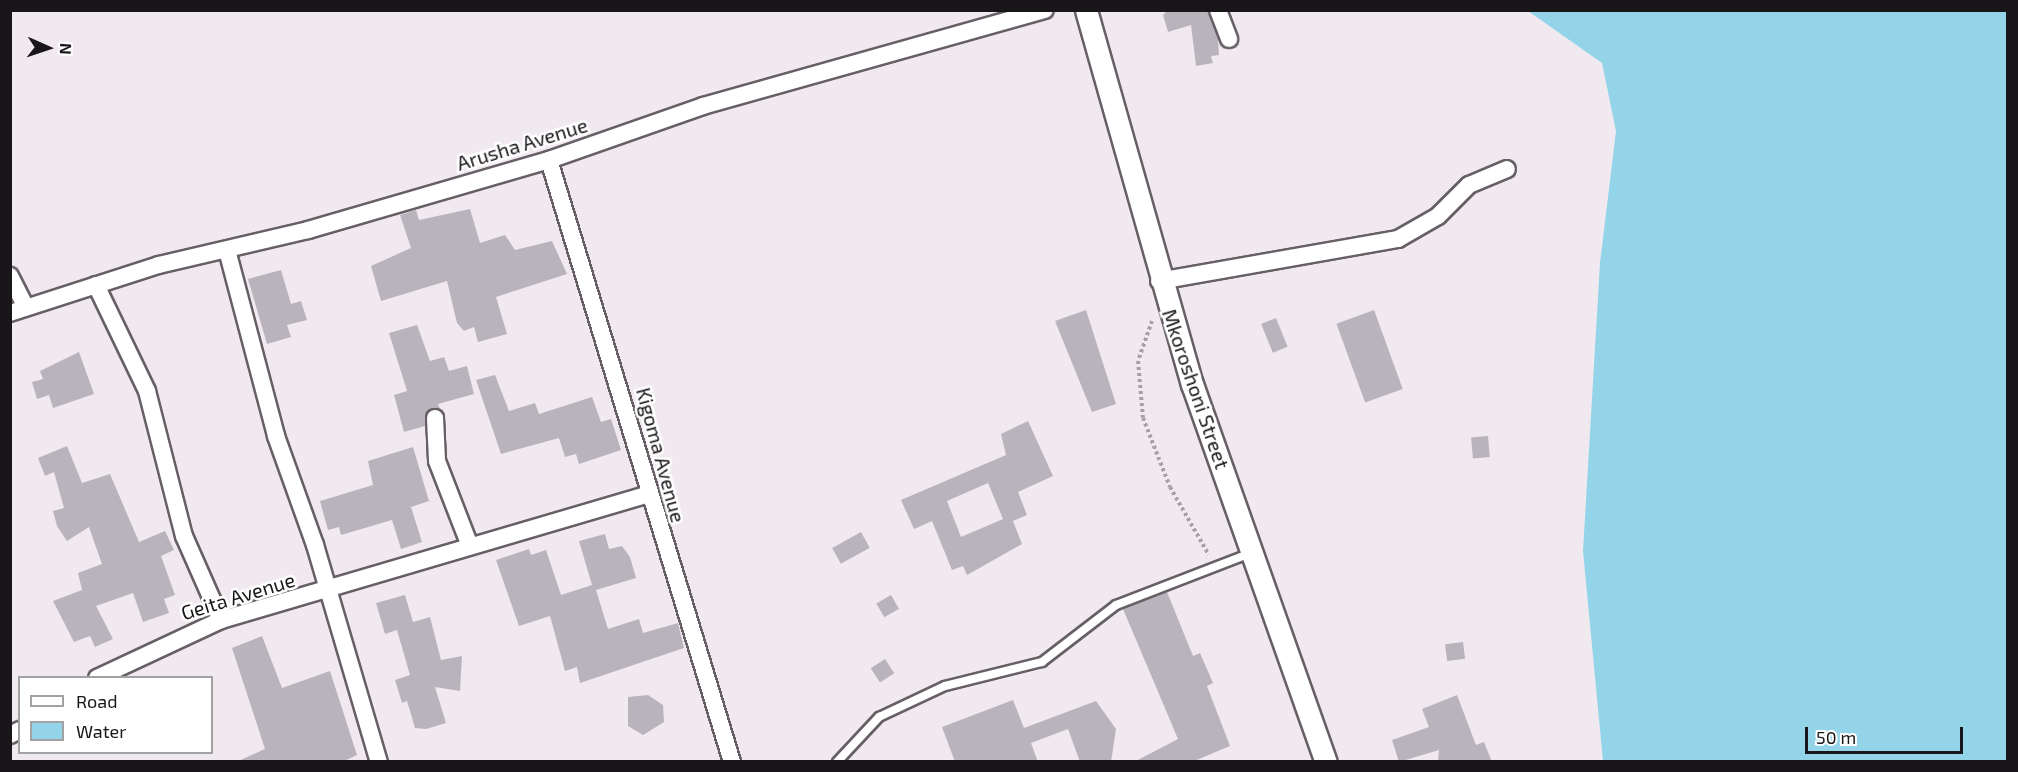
<!DOCTYPE html>
<html>
<head>
<meta charset="utf-8">
<style>
  body { margin:0 }
  #map { position:relative; width:2018px; height:772px; overflow:hidden; background:#f1e9f0; font-family:"Exo 2",sans-serif }
  div>[style] { position:absolute }
  .water>* { inset:0; background:#94d4e8 }
  .building>* { inset:0; background:#b9b4bc; transform-origin:0 0 }
  .path>* { height:4px; margin-top:-2px; transform-origin:0; background:repeating-linear-gradient(90deg,#a7a1a6 0 3px,transparent 0 6px) }
  .roads { filter:drop-shadow(2px 0 #666066) drop-shadow(-2px 0 #666066) drop-shadow(0 2px #666066) drop-shadow(0 -2px #666066) }
  .service>* { height:8px; margin:-4px; padding:0 4px; transform-origin:4px; border-radius:4px; background:#fff }
  .minor>* { height:16px; margin:-8px; padding:0 8px; transform-origin:8px; border-radius:8px; background:#fff }
  .tertiary>* { height:21px; margin:-10.5px; padding:0 10.5px; transform-origin:10.5px; border-radius:10.5px; background:#fff }
  span { translate:-50% -50%; white-space:nowrap; text-align:center; line-height:1.15; -webkit-text-stroke:5px #fff; paint-order:stroke }
  .street-label { font-size:20px; color:#191619 }
  .frame { position:absolute; inset:0; border:12px solid #191619; pointer-events:none }
  .legend { position:absolute; left:18px; top:676px; width:195px; height:78px; box-sizing:border-box; background:#fff; border:2px solid #a3a2a3; margin:0; padding:8px 10px; list-style:none; font-size:18px; color:#191619 }
  .legend li { display:flex; align-items:center; gap:12px; height:30px }
  .legend b { width:30px; border:2px solid #a3a2a3 }
  .north { position:absolute; left:18px; top:18px; width:60px; height:60px; -webkit-text-stroke:4px #fff; paint-order:stroke; rotate:93deg; font-size:16px; font-weight:700; line-height:24px; text-align:center; color:#191619 }
  .north::after { content:''; display:block; margin:auto; width:21px; height:27px; background:#191619; clip-path:polygon(50% 0,100% 100%,50% 72%,0 100%) }
  .scale { position:absolute; left:1805px; top:727px; width:158px; height:27px; box-sizing:border-box; border:3px solid #191619; border-top:0; padding-left:8px; font-size:18px; line-height:21px; white-space:nowrap; color:#191619; -webkit-text-stroke:4px #fff; paint-order:stroke }
</style>
</head>
<body>
<div id="map">
  <div class="water">
    <div style="clip-path:polygon(1528px 11px,2007px 11px,2007px 761px,1603px 761px,1583px 551px,1600px 263px,1616px 131px,1602px 63px)"></div>
  </div>
  <div class="building">
    <div style="clip-path:polygon(1168px 10px,1208px 10px,1218px 39px,1219px 55px,1211px 56px,1213px 63px,1196px 66px,1191px 25px,1168px 32px,1163px 15px)"></div>
    <div style="clip-path:polygon(470px 209px,480px 243px,505px 235px,515px 250px,552px 241px,567px 274px,496px 297px,507px 334px,478px 342px,474px 327px,464px 331px,457px 323px,447px 281px,381px 301px,371px 266px,411px 248px,400px 215px,416px 210px,419px 220px)"></div>
    <div style="clip-path:polygon(281px 270px,291px 304px,301px 301px,307px 320px,287px 325px,291px 337px,267px 344px,248px 279px)"></div>
    <div style="clip-path:polygon(1086px 310px,1116px 404px,1092px 412px,1055px 321px)"></div>
    <div style="left:1374px;top:310px;width:84px;height:40px;rotate:70deg"></div>
    <div style="left:1276px;top:318px;width:31px;height:16px;rotate:68deg"></div>
    <div style="clip-path:polygon(417px 325px,430px 361px,444px 357px,449px 371px,467px 366px,474px 394px,438px 404px,440px 409px,426px 413px,425px 426px,404px 432px,394px 395px,407px 391px,389px 333px)"></div>
    <div style="clip-path:polygon(79px 352px,94px 394px,53px 408px,49px 395px,37px 399px,32px 382px,43px 379px,40px 371px)"></div>
    <div style="clip-path:polygon(495px 375px,509px 411px,535px 403px,539px 414px,592px 397px,601px 422px,611px 419px,621px 450px,579px 464px,576px 454px,565px 457px,559px 438px,501px 454px,476px 380px)"></div>
    <div style="clip-path:polygon(evenodd,1028px 421px,1053px 476px,1018px 492px,1027px 515px,1013px 521px,1022px 544px,967px 575px,963px 566px,952px 570px,932px 521px,914px 529px,901px 500px,1006px 455px,1001px 434px,1028px 421px,988px 483px,1003px 519px,961px 537px,947px 501px,988px 483px)"></div>
    <div style="left:1488px;top:436px;width:21px;height:17px;rotate:85deg"></div>
    <div style="clip-path:polygon(67px 446px,82px 483px,110px 474px,139px 542px,165px 531px,174px 550px,161px 556px,175px 595px,164px 599px,169px 613px,143px 622px,133px 593px,96px 606px,113px 639px,95px 647px,90px 636px,74px 642px,53px 601px,82px 590px,78px 573px,102px 564px,89px 527px,67px 541px,57px 526px,53px 511px,64px 508px,54px 472px,45px 476px,38px 458px)"></div>
    <div style="clip-path:polygon(413px 447px,429px 501px,411px 507px,422px 542px,401px 549px,392px 520px,341px 535px,339px 527px,328px 530px,320px 501px,373px 485px,368px 461px)"></div>
    <div style="left:861px;top:532px;width:18px;height:33px;rotate:61deg"></div>
    <div style="clip-path:polygon(605px 534px,609px 549px,622px 546px,630px 557px,636px 578px,596px 590px,608px 629px,639px 619px,643px 633px,678px 623px,684px 648px,580px 683px,577px 667px,565px 671px,550px 616px,519px 626px,496px 560px,529px 549px,531px 555px,546px 550px,561px 595px,592px 585px,579px 541px)"></div>
    <div style="clip-path:polygon(1167px 592px,1193px 656px,1200px 653px,1213px 683px,1207px 686px,1230px 746px,1192px 762px,1134px 762px,1178px 739px,1123px 609px)"></div>
    <div style="clip-path:polygon(405px 595px,413px 622px,430px 617px,441px 660px,462px 656px,460px 691px,435px 687px,446px 723px,426px 729px,415px 728px,407px 701px,402px 703px,395px 680px,410px 675px,397px 630px,385px 634px,376px 603px)"></div>
    <div style="left:891px;top:595px;width:16px;height:17px;rotate:60deg"></div>
    <div style="clip-path:polygon(262px 636px,282px 688px,330px 671px,357px 755px,342px 762px,236px 762px,265px 749px,232px 648px)"></div>
    <div style="left:1463px;top:642px;width:17px;height:18px;rotate:83deg"></div>
    <div style="left:885px;top:659px;width:17px;height:17px;rotate:57deg"></div>
    <div style="clip-path:polygon(648px 695px,663px 705px,664px 722px,643px 735px,628px 726px,628px 697px)"></div>
    <div style="clip-path:polygon(1457px 695px,1476px 745px,1484px 742px,1492px 762px,1438px 762px,1439px 750px,1399px 762px,1392px 740px,1429px 727px,1422px 709px)"></div>
    <div style="clip-path:polygon(1013px 700px,1024px 728px,1096px 701px,1116px 729px,1111px 762px,1080px 762px,1068px 729px,1031px 743px,1038px 762px,955px 762px,942px 727px)"></div>
  </div>
  <div class="path">
    <div style="left:1152px;top:321px;width:42px;rotate:109.3deg"></div>
    <div style="left:1138px;top:361px;width:57px;rotate:85deg"></div>
    <div style="left:1143px;top:418px;width:74px;rotate:68.6deg"></div>
    <div style="left:1170px;top:487px;width:78px;rotate:60.2deg"></div>
  </div>
  <div class="roads">
    <div class="service">
      <div style="left:837px;top:762px;width:62px;rotate:-47deg"></div>
      <div style="left:879px;top:717px;width:73px;rotate:-25.2deg"></div>
      <div style="left:945px;top:686px;width:100px;rotate:-13.9deg"></div>
      <div style="left:1042px;top:662px;width:93px;rotate:-37.6deg"></div>
      <div style="left:1116px;top:605px;width:145px;rotate:-21.1deg"></div>
    </div>
    <div class="minor">
      <div style="left:1218px;top:10px;width:31px;rotate:69deg"></div>
      <div style="left:549px;top:160px;width:629px;rotate:73.09deg"></div>
      <div style="left:227px;top:250px;width:192px;rotate:75.2deg"></div>
      <div style="left:276px;top:436px;width:116px;rotate:70.3deg"></div>
      <div style="left:315px;top:545px;width:226px;rotate:73.6deg"></div>
      <div style="left:10px;top:276px;width:35px;rotate:63deg"></div>
      <div style="left:1159px;top:281px;width:243px;rotate:-10deg"></div>
      <div style="left:1398px;top:239px;width:46px;rotate:-29.9deg"></div>
      <div style="left:1438px;top:216px;width:44px;rotate:-45deg"></div>
      <div style="left:1469px;top:185px;width:41px;rotate:-22.8deg"></div>
      <div style="left:96px;top:285px;width:118px;rotate:64.3deg"></div>
      <div style="left:147px;top:391px;width:150px;rotate:75.7deg"></div>
      <div style="left:184px;top:536px;width:92px;rotate:66.2deg"></div>
      <div style="left:10px;top:313px;width:157px;rotate:-17.9deg"></div>
      <div style="left:159px;top:265px;width:153px;rotate:-13.2deg"></div>
      <div style="left:308px;top:230px;width:251px;rotate:-16.2deg"></div>
      <div style="left:549px;top:160px;width:163px;rotate:-19.3deg"></div>
      <div style="left:703px;top:106px;width:355px;rotate:-15.7deg"></div>
      <div style="left:435px;top:418px;width:43px;rotate:87.3deg"></div>
      <div style="left:437px;top:461px;width:91px;rotate:68.8deg"></div>
      <div style="left:97px;top:678px;width:137px;rotate:-25.1deg"></div>
      <div style="left:221px;top:620px;width:446px;rotate:-16.4deg"></div>
      <div style="left:10px;top:735px;width:11px;rotate:-27deg"></div>
    </div>
    <div class="tertiary">
      <div style="left:1086px;top:10px;width:389px;rotate:74.2deg"></div>
      <div style="left:1192px;top:384px;width:401px;rotate:70.5deg"></div>
    </div>
  </div>
  <div class="street-label">
    <span style="left:522px;top:144px;rotate:-17deg">Arusha Avenue</span>
    <span style="left:1196px;top:389px;rotate:71deg">Mkoroshoni Street</span>
    <span style="left:661px;top:455px;rotate:75deg">Kigoma Avenue</span>
    <span style="left:238px;top:596px;rotate:-17deg">Geita Avenue</span>
  </div>
  <div class="frame"></div>
  <ul class="legend">
  <li><b style="height:8px;background:#fff"></b>Road</li>
  <li><b style="height:16px;background:#94d4e8"></b>Water</li>
  </ul>
  <div class="north">N</div>
  <div class="scale">50 m</div>
</div>
</body>
</html>
